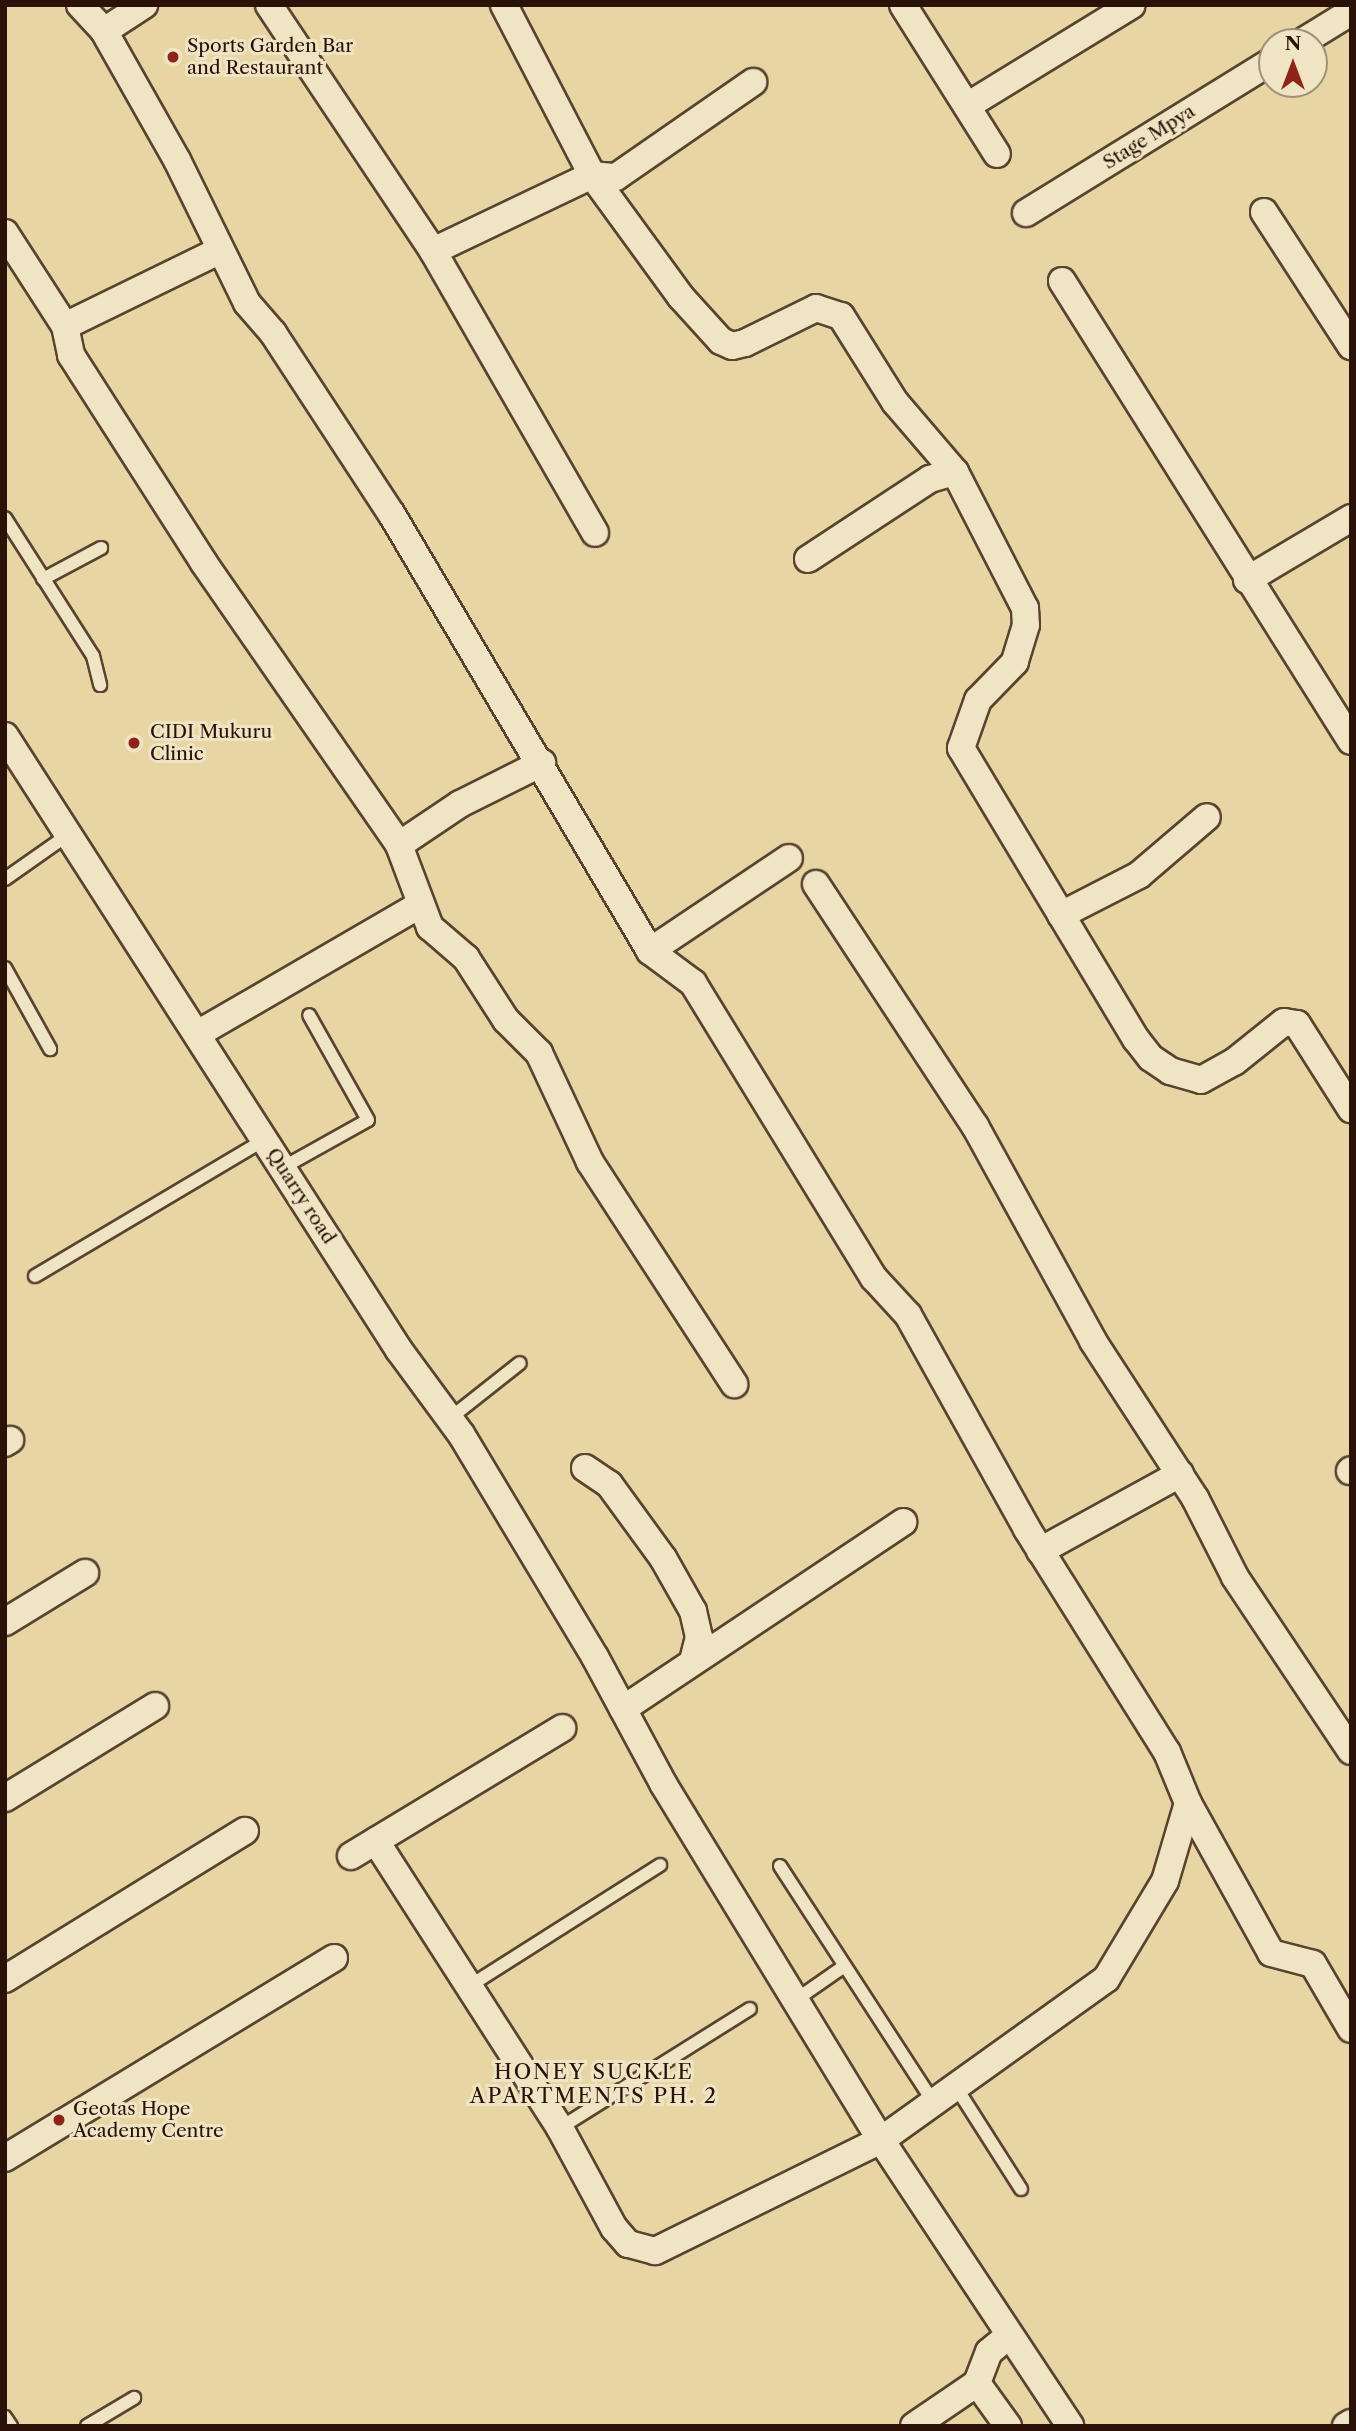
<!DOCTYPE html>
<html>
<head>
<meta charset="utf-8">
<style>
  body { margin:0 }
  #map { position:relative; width:1356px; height:2431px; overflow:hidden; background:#e7d5a3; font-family:"Libre Caslon Text",serif }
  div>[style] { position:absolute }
  .roads { filter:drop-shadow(2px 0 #594330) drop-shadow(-2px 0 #594330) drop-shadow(0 2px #594330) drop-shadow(0 -2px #594330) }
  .lane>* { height:12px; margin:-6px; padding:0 6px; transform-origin:6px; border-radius:6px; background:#efe4c3 }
  .street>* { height:26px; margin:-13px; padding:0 13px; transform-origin:13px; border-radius:13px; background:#efe4c3 }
  .dots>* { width:19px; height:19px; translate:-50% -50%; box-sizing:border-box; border:4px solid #efe4c3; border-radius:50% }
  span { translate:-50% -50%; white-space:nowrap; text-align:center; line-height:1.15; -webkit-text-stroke:6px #efe4c3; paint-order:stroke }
  .poi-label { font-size:19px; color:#2a1209 }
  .left { translate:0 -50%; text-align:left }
  .street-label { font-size:19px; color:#2a1209 }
  .neighbourhood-label { font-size:21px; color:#2a1209; letter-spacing:2px }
  .frame { position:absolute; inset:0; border:7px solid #2a1209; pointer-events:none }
  .north { position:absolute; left:1258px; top:28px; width:70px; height:70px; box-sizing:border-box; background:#efe4c3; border:2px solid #a09079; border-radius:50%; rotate:0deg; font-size:19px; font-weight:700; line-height:28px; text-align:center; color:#2a1209 }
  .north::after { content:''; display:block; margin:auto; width:24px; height:32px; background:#8f2418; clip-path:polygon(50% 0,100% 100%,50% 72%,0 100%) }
</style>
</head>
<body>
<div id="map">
  <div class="roads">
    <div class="lane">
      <div style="left:5px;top:518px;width:164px;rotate:57.5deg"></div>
      <div style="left:93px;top:656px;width:30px;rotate:76deg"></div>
      <div style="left:43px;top:579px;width:66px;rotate:-28.1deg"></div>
      <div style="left:5px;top:879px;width:78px;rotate:-35.1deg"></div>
      <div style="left:5px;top:968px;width:93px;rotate:60.9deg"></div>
      <div style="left:282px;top:1168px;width:98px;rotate:-29.2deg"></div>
      <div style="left:368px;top:1120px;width:120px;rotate:-119.3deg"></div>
      <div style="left:35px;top:1276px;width:266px;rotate:-30.7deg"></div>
      <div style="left:449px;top:1419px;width:90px;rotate:-38.3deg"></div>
      <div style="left:780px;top:1866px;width:283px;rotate:57deg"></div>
      <div style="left:471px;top:1985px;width:224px;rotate:-32.4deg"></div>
      <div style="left:797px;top:1999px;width:56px;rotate:-34.8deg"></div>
      <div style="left:956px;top:2087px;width:121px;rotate:57.5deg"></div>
      <div style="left:560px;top:2128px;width:224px;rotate:-32.1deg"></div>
      <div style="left:5px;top:2417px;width:11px;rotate:56deg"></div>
      <div style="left:87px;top:2426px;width:55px;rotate:-30.8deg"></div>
    </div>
    <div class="street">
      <div style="left:80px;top:5px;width:35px;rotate:47deg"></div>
      <div style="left:104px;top:31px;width:148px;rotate:60.5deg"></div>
      <div style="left:177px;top:160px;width:159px;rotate:63.9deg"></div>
      <div style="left:247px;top:303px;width:40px;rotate:49deg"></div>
      <div style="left:273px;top:333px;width:215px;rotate:56.8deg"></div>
      <div style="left:391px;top:513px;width:509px;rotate:59.4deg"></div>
      <div style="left:650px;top:951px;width:54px;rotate:36.7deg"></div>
      <div style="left:693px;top:983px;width:346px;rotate:58.5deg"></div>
      <div style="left:874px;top:1278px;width:50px;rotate:47.4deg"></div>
      <div style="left:908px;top:1315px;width:245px;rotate:60.9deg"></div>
      <div style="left:1027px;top:1529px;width:263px;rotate:57.9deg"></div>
      <div style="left:1167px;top:1752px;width:55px;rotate:67.6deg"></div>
      <div style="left:1188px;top:1803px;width:81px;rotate:106.4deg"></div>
      <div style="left:1165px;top:1881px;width:114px;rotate:121deg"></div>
      <div style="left:1106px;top:1979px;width:277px;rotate:144.4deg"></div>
      <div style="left:881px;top:2140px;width:252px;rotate:153.8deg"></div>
      <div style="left:655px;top:2251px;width:28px;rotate:-165deg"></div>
      <div style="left:628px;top:2244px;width:21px;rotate:-131deg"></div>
      <div style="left:614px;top:2228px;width:114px;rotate:-118.4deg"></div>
      <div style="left:560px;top:2128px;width:341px;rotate:-122.7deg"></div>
      <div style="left:269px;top:5px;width:296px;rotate:56.3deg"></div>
      <div style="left:433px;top:251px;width:325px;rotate:60.1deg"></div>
      <div style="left:504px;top:5px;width:191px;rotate:62.6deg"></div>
      <div style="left:592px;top:175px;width:151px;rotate:53.9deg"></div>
      <div style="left:681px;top:297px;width:59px;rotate:47.7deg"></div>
      <div style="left:721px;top:341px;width:12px;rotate:24deg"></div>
      <div style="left:732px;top:346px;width:13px;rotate:-13deg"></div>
      <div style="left:745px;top:343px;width:79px;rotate:-26.2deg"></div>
      <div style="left:816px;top:308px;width:26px;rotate:18deg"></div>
      <div style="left:841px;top:316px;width:102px;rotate:57.9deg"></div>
      <div style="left:895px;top:402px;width:92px;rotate:49.4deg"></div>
      <div style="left:955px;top:472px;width:153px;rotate:62.8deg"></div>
      <div style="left:1025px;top:608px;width:17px;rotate:87deg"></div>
      <div style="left:1026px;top:625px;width:39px;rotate:107deg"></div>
      <div style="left:1015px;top:662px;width:53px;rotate:134.2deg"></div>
      <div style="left:978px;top:700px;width:51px;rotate:109.5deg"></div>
      <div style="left:961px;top:748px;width:340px;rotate:59deg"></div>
      <div style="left:1136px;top:1039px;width:24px;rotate:52deg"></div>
      <div style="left:1151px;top:1058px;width:23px;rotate:34deg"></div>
      <div style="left:1170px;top:1071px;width:32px;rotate:16deg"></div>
      <div style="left:1201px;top:1080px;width:38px;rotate:-29deg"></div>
      <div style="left:1234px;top:1062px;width:64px;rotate:-38.7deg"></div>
      <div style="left:1284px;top:1022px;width:13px;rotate:9deg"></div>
      <div style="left:1297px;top:1024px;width:101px;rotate:57.6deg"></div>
      <div style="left:903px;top:5px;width:176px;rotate:57.8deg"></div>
      <div style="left:104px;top:31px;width:48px;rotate:-33deg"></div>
      <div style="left:1302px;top:42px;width:57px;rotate:-31.5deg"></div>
      <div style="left:967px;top:106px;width:193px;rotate:-31.5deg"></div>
      <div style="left:1264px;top:212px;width:160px;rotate:57deg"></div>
      <div style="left:1026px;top:213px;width:289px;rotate:-31.7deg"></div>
      <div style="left:5px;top:233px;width:111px;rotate:57.2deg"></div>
      <div style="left:65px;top:326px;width:30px;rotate:78deg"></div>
      <div style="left:71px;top:355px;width:247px;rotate:57.4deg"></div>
      <div style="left:204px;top:563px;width:343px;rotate:55.3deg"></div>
      <div style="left:399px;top:845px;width:88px;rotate:69.3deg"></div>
      <div style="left:430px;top:927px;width:48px;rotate:40.7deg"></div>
      <div style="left:466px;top:958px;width:74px;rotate:57.2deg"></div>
      <div style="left:506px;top:1020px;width:47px;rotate:45deg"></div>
      <div style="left:539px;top:1053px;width:120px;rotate:64.9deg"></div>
      <div style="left:590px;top:1162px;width:265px;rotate:57deg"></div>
      <div style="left:433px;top:251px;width:176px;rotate:-25.5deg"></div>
      <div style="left:592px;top:175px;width:24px;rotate:5deg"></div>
      <div style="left:616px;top:177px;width:167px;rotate:-34.7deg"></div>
      <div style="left:1062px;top:281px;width:543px;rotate:57.86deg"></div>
      <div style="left:65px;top:326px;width:171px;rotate:-26deg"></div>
      <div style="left:808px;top:559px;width:146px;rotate:-33.3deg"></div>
      <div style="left:930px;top:479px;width:26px;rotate:-16deg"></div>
      <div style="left:1247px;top:580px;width:121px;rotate:-30.8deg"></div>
      <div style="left:5px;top:736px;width:730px;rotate:57.31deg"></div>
      <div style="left:399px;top:1350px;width:104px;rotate:53.6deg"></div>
      <div style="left:461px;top:1434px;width:260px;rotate:59deg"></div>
      <div style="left:595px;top:1657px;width:145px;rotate:61.7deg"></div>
      <div style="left:664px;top:1785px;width:416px;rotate:58.6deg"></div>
      <div style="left:881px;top:2140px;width:343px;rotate:56.5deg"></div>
      <div style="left:399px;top:845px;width:73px;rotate:-33.9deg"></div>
      <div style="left:460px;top:804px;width:92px;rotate:-26.6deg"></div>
      <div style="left:816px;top:884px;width:290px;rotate:56.7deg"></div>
      <div style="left:975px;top:1126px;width:245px;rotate:61.2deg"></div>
      <div style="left:1093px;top:1341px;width:187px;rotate:57deg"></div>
      <div style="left:1195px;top:1498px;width:89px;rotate:63.1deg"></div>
      <div style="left:1235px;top:1577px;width:209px;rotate:56.3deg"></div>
      <div style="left:1061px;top:915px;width:88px;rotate:-27.1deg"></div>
      <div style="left:1139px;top:875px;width:89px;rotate:-40.5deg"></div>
      <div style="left:650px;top:951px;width:167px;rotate:-33.8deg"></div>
      <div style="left:199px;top:1033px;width:253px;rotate:-30.1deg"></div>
      <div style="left:5px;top:1443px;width:6px;rotate:-31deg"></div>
      <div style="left:585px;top:1468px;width:29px;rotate:34deg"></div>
      <div style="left:609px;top:1484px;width:92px;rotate:53.9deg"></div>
      <div style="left:663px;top:1558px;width:61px;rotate:60.5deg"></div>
      <div style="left:693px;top:1611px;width:27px;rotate:77deg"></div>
      <div style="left:699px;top:1637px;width:25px;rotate:104deg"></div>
      <div style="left:1350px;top:1471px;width:1px;rotate:-45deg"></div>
      <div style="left:1040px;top:1551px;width:160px;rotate:-28.8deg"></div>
      <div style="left:5px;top:1622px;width:94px;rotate:-31.5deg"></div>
      <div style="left:623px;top:1709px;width:337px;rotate:-33.7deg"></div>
      <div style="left:5px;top:1798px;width:176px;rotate:-31.5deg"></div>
      <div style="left:1188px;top:1803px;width:171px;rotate:61deg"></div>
      <div style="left:1271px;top:1953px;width:43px;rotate:14.7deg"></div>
      <div style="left:1313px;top:1964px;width:75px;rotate:59.7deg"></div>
      <div style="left:351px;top:1856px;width:247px;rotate:-31.2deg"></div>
      <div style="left:5px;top:1979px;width:282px;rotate:-31.7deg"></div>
      <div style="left:5px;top:2158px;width:385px;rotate:-31.3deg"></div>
      <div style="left:977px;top:2383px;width:53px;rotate:54.2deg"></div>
      <div style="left:914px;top:2426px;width:76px;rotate:-34.3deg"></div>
      <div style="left:977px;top:2383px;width:33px;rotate:-69deg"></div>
      <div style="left:989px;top:2352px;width:25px;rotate:-40deg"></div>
      <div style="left:1346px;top:2426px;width:6px;rotate:-31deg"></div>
    </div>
  </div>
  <div class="dots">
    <div style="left:173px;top:57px;background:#8f2418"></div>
    <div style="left:134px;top:743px;background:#8f2418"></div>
    <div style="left:59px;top:2120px;background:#8f2418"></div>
  </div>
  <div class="poi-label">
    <span class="left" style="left:187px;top:57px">Sports Garden Bar<br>and Restaurant</span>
    <span class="left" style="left:150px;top:743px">CIDI Mukuru<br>Clinic</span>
    <span class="left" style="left:73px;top:2120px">Geotas Hope<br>Academy Centre</span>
  </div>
  <div class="street-label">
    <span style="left:1149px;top:137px;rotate:-32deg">Stage Mpya</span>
    <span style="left:301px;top:1196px;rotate:57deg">Quarry road</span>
  </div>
  <div class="neighbourhood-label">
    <span style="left:594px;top:2084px">HONEY SUCKLE<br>APARTMENTS PH. 2</span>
  </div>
  <div class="frame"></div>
  <div class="north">N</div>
</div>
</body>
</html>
